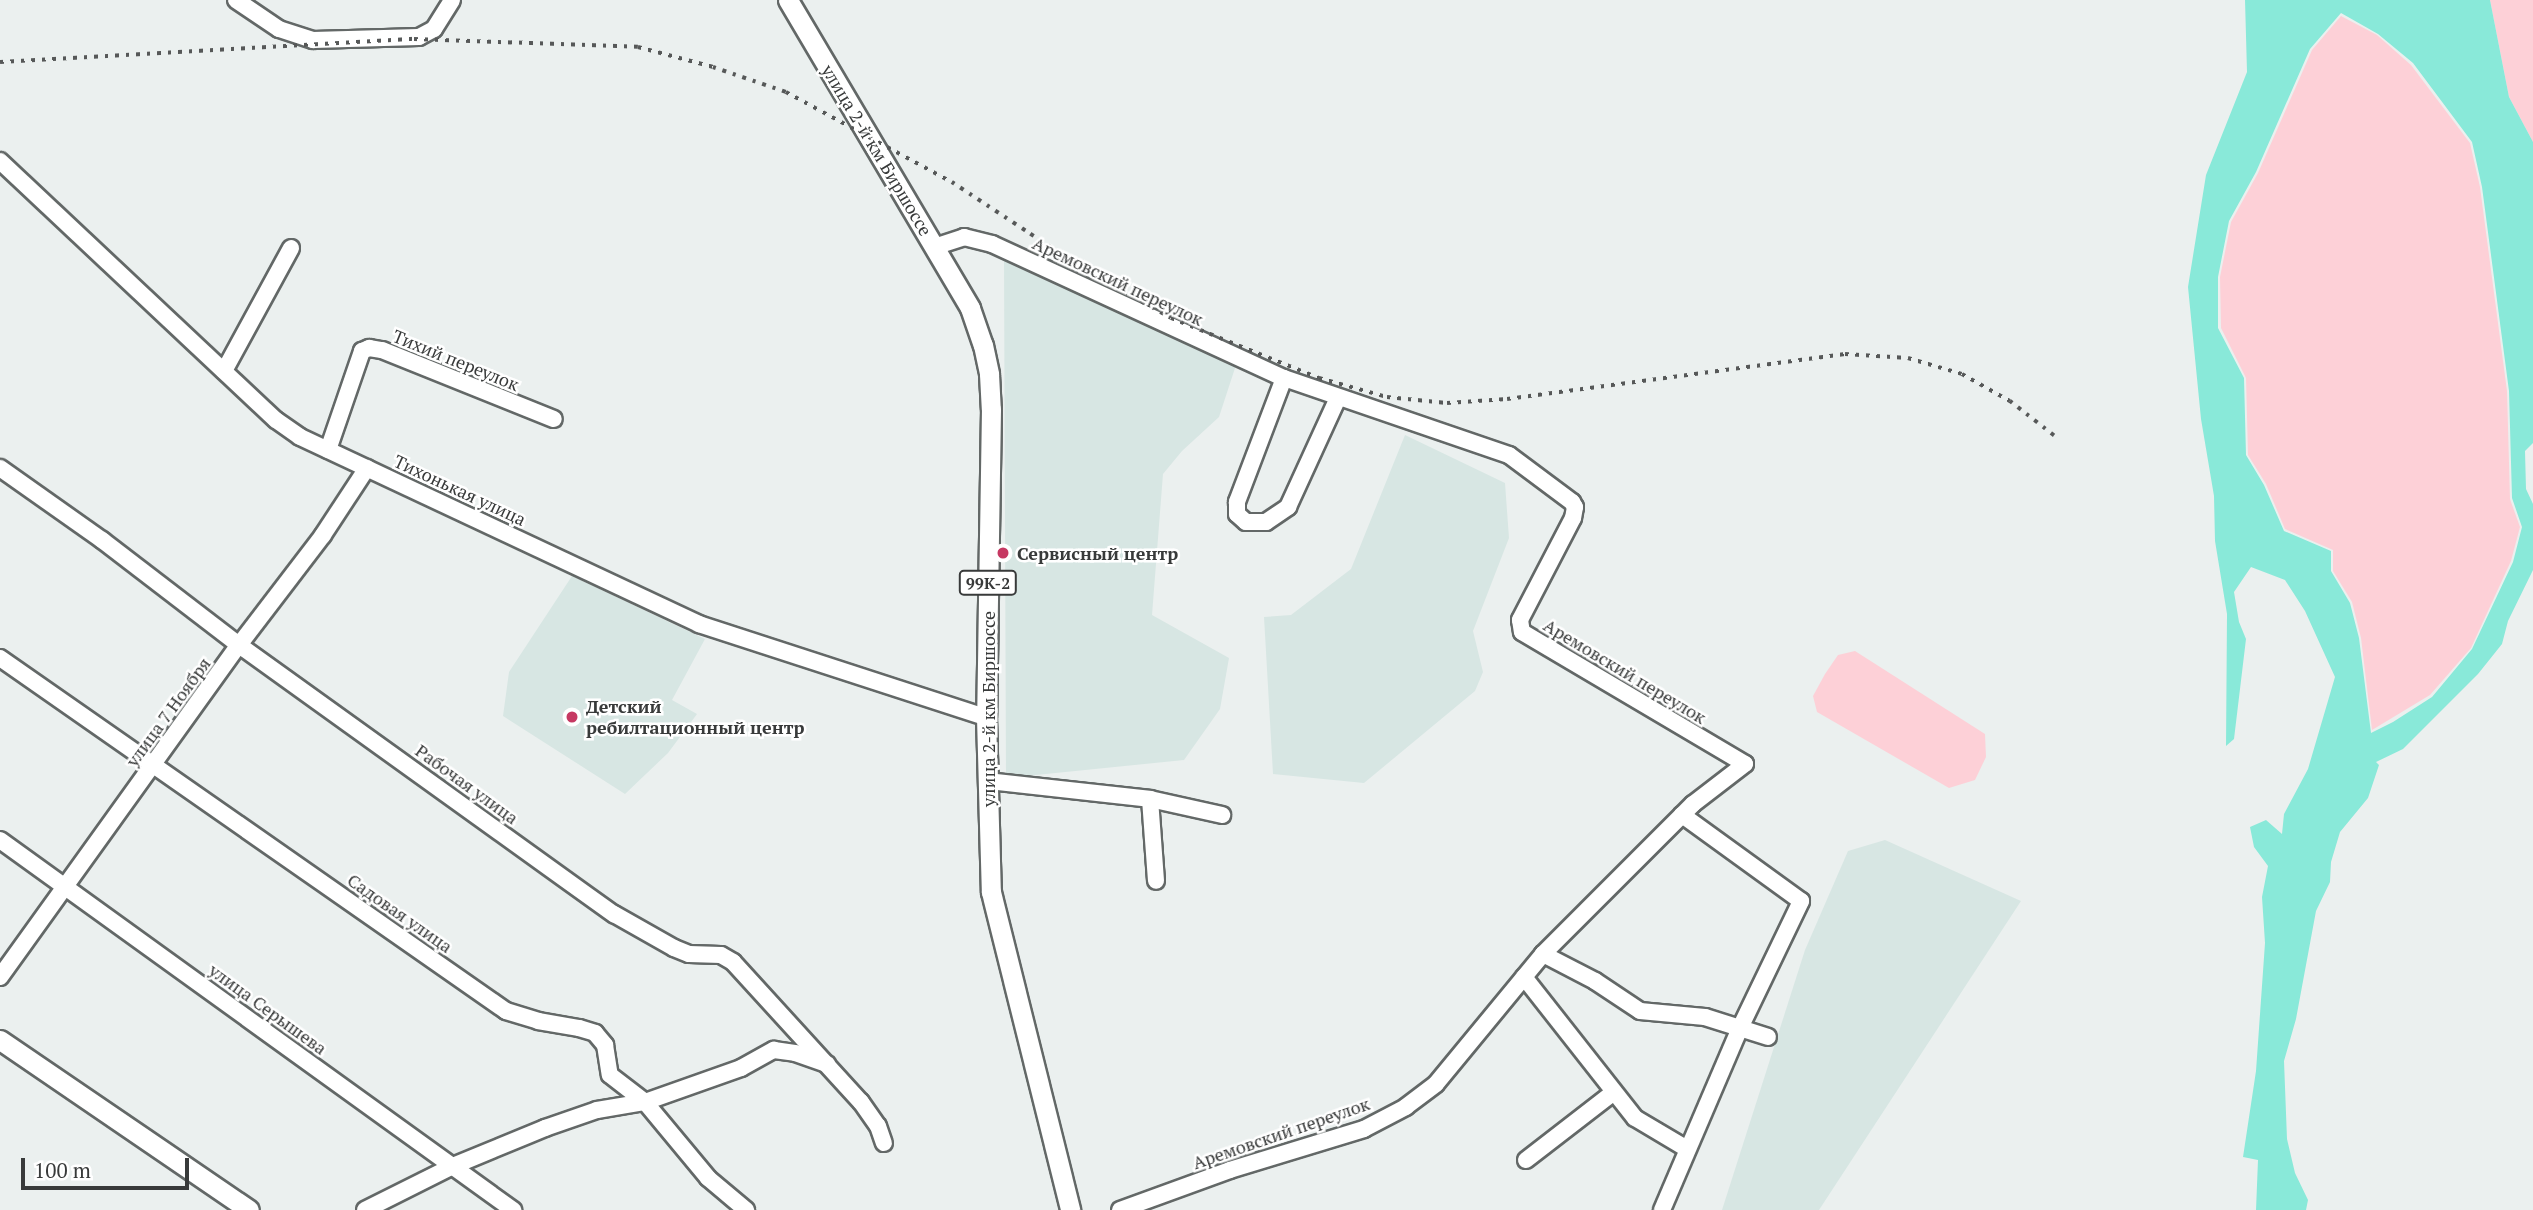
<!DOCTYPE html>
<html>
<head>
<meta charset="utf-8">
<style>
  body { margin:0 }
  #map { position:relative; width:2533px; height:1210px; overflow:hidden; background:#ebf0ef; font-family:"PT Serif",serif }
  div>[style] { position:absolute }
  .built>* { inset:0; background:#d7e6e3 }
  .green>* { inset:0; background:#fdd0d7 }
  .water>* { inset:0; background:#89e9d9 }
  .roads { filter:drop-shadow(2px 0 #636867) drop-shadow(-2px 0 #636867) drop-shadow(0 2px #636867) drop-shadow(0 -2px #636867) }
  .minor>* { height:16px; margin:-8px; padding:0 8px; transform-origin:8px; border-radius:8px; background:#fff }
  .major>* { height:19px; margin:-9.5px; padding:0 9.5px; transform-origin:9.5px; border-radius:9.5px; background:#fff }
  .rail>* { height:3.5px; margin-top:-1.75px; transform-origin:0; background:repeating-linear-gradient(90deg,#565858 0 3.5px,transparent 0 10.5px) }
  .dots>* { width:19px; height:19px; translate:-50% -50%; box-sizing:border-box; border:4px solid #fff; border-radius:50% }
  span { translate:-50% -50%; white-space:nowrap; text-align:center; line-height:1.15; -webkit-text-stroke:5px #fff; paint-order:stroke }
  .shield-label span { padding:2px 5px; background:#fff; border:2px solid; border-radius:5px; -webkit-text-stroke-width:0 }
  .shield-label { font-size:16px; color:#383a3a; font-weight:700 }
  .street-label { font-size:18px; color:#383a3a }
  .poi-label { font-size:18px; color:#383a3a; font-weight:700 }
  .left { translate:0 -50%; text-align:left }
  .scale { position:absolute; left:21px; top:1158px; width:168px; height:32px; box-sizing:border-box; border:4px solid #383a3a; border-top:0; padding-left:9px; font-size:21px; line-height:24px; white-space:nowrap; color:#383a3a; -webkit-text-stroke:5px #fff; paint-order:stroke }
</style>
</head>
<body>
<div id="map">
  <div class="built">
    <div style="clip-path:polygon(1004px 261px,1236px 365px,1219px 417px,1182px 451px,1163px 474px,1152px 615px,1229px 658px,1220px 709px,1184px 760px,1006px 778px)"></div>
    <div style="clip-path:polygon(1405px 435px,1505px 483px,1509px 538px,1473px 631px,1483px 672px,1475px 691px,1364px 783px,1273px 774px,1264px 617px,1291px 615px,1351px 569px)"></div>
    <div style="clip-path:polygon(572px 576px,705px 639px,672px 700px,697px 714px,668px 753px,625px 794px,503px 716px,509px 672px)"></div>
    <div style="clip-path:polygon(1885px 840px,2021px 901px,1819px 1210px,1722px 1210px,1805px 950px,1848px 851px)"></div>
  </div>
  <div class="green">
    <div style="clip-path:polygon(2490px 0,2533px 0,2533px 142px,2509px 97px)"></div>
    <div style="clip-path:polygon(2341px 16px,2377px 35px,2411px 65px,2470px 143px,2480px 187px,2507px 391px,2510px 499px,2520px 527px,2511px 561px,2471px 648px,2430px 695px,2372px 730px,2361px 638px,2352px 602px,2333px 571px,2333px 550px,2285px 529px,2266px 484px,2248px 455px,2246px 378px,2221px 328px,2220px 277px,2231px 222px,2258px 173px,2312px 50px)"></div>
    <div style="clip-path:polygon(1855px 651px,1985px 734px,1986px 757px,1975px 780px,1949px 788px,1817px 712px,1813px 696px,1825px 674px,1838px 655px)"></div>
  </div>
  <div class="water">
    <div style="clip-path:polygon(evenodd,2245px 0,2490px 0,2509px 97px,2533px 142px,2533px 443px,2525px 451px,2526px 489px,2533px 504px,2533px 570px,2508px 621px,2502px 644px,2478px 674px,2403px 749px,2376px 762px,2379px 765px,2368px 798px,2340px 832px,2331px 862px,2330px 882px,2316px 911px,2296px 1019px,2284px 1061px,2287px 1139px,2295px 1173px,2308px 1200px,2306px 1210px,2256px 1210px,2258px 1160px,2243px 1157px,2256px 1071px,2265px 943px,2262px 897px,2268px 866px,2254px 847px,2250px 827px,2266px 820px,2282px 834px,2284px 814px,2308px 769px,2335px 677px,2305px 611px,2285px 580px,2251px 567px,2234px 592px,2239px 622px,2246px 639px,2234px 739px,2226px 746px,2227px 614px,2215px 541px,2214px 496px,2201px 419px,2188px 287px,2206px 175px,2247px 72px,2245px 0,2341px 13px,2378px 34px,2413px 63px,2472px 142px,2482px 187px,2509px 391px,2512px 498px,2522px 527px,2513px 562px,2472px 649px,2432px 697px,2393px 722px,2371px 733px,2359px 638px,2350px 603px,2331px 571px,2331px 551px,2284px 531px,2264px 485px,2246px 455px,2244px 378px,2218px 328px,2218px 277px,2229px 221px,2256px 172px,2310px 49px,2341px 13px)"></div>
  </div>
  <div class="roads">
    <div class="minor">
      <div style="left:236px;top:0;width:52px;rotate:34deg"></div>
      <div style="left:279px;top:29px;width:36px;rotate:18deg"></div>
      <div style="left:313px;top:40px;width:106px;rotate:-1.6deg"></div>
      <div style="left:419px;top:37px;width:17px;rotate:-28deg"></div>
      <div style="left:434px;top:29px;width:34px;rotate:-58deg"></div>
      <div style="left:0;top:161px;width:378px;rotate:43.2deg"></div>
      <div style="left:276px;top:420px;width:29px;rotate:35deg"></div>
      <div style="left:300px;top:437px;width:441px;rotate:25.1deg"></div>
      <div style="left:699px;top:624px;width:302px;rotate:18deg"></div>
      <div style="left:934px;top:247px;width:32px;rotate:-18deg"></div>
      <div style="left:964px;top:237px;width:29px;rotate:14deg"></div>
      <div style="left:992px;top:244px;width:321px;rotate:24.7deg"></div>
      <div style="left:1284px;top:378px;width:238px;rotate:18.9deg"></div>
      <div style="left:1509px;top:455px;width:79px;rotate:36.7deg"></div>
      <div style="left:1572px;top:502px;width:6px;rotate:59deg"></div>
      <div style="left:1575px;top:507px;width:11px;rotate:100deg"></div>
      <div style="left:1573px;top:518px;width:115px;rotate:117.5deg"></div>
      <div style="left:1520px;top:620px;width:12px;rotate:81deg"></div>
      <div style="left:1522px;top:632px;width:259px;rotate:30.6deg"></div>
      <div style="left:1745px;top:764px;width:66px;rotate:142.4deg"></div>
      <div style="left:1693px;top:804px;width:212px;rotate:135deg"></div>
      <div style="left:1543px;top:954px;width:168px;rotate:129.5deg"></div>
      <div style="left:1436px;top:1084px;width:38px;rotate:143deg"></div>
      <div style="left:1406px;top:1107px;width:47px;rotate:152.4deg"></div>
      <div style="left:1364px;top:1129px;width:140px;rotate:163deg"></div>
      <div style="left:1230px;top:1170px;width:117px;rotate:160deg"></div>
      <div style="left:224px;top:371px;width:140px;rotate:-61.4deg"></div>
      <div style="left:1284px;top:378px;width:133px;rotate:110.8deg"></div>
      <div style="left:1237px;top:502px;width:12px;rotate:90deg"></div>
      <div style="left:1237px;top:514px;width:12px;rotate:42deg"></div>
      <div style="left:1246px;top:522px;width:20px"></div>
      <div style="left:1266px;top:522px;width:27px;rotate:-34deg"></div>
      <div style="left:1288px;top:507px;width:120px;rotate:-65.4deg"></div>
      <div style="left:328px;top:450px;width:105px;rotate:-71deg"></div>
      <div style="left:362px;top:351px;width:8px;rotate:-23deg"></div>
      <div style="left:369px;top:348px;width:13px;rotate:9deg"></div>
      <div style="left:382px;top:350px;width:185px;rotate:21.9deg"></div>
      <div style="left:0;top:468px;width:125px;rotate:35.2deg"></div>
      <div style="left:102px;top:540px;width:173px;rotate:37.5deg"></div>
      <div style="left:239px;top:645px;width:462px;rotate:35.7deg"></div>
      <div style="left:614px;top:914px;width:69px;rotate:29.5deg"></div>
      <div style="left:674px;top:948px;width:16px;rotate:22deg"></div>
      <div style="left:689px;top:954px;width:32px;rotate:2deg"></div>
      <div style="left:721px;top:955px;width:14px;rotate:30deg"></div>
      <div style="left:733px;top:962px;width:190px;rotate:47.6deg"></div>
      <div style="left:861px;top:1102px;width:29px;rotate:55deg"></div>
      <div style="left:878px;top:1126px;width:18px;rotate:71deg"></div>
      <div style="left:0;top:658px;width:617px;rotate:34.9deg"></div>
      <div style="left:506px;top:1011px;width:34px;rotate:17deg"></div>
      <div style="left:538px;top:1021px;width:42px;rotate:9.7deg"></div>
      <div style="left:579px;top:1028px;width:17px;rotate:17deg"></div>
      <div style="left:595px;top:1033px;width:16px;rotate:50deg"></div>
      <div style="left:605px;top:1045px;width:30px;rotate:81deg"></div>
      <div style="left:610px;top:1075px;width:44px;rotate:37.6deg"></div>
      <div style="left:645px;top:1102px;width:99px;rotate:50.3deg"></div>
      <div style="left:708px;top:1178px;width:50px;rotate:40.1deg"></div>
      <div style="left:988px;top:781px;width:163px;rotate:6.3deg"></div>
      <div style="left:1150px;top:799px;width:82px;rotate:85.8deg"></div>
      <div style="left:1150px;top:799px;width:74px;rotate:12.5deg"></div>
      <div style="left:0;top:840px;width:633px;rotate:35.8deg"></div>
      <div style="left:1543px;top:954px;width:59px;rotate:27.4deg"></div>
      <div style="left:1595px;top:981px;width:54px;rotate:33.7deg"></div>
      <div style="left:1640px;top:1011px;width:65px;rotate:5.3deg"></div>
      <div style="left:1705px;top:1017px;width:66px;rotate:17.6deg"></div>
      <div style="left:0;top:977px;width:409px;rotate:-54.3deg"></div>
      <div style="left:239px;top:645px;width:138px;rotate:-52.6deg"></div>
      <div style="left:323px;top:535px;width:80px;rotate:-56.7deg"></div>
      <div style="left:1524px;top:977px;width:179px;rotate:51.8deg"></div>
      <div style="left:1635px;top:1118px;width:61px;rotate:30.8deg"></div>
      <div style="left:1526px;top:1160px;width:111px;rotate:-37.7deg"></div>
      <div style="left:365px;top:1210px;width:98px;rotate:-26.6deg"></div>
      <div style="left:453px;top:1166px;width:100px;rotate:-22.4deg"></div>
      <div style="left:545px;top:1128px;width:55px;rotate:-19.1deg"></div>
      <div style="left:597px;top:1110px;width:49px;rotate:-9.5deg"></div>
      <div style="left:645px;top:1102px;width:102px;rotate:-19.5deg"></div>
      <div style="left:741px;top:1068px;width:38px;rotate:-29deg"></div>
      <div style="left:774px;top:1050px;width:21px;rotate:8deg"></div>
      <div style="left:795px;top:1053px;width:34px;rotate:19deg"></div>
      <div style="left:1662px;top:1210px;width:198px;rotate:-66.8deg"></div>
      <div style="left:1740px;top:1028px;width:141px;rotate:-64.3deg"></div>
      <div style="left:1801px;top:901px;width:147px;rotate:-144.1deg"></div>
    </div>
    <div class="major">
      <div style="left:788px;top:0;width:358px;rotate:59.4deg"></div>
      <div style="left:970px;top:308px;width:39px;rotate:71deg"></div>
      <div style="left:983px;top:345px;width:30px;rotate:78deg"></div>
      <div style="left:989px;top:374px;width:35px;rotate:87deg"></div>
      <div style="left:991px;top:409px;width:308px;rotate:90.9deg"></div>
      <div style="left:986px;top:717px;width:175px;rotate:88.4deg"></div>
      <div style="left:991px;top:892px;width:328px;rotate:76deg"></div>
      <div style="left:0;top:1040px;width:301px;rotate:34.3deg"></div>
    </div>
  </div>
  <div class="rail">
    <div style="left:0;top:62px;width:415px;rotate:-3.2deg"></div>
    <div style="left:414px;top:39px;width:224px;rotate:2deg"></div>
    <div style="left:638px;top:47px;width:78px;rotate:14.9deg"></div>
    <div style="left:713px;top:67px;width:77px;rotate:18.9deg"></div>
    <div style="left:786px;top:92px;width:189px;rotate:28.5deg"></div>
    <div style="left:952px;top:182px;width:162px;rotate:33.4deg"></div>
    <div style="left:1087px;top:271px;width:96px;rotate:29.2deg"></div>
    <div style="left:1171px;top:318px;width:160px;rotate:22.1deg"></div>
    <div style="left:1319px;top:378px;width:71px;rotate:15.6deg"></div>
    <div style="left:1387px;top:397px;width:60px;rotate:5.7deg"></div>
    <div style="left:1447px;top:403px;width:60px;rotate:-3.8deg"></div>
    <div style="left:1507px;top:399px;width:341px;rotate:-7.6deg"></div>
    <div style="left:1845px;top:354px;width:63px;rotate:3.6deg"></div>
    <div style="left:1908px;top:358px;width:56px;rotate:16.5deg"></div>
    <div style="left:1962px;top:374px;width:55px;rotate:29.4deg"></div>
    <div style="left:2010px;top:401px;width:57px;rotate:37.9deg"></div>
  </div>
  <div class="dots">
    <div style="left:1003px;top:553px;background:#c63862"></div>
    <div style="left:572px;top:717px;background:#c63862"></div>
  </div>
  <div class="shield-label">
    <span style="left:988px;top:583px">99К-2</span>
  </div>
  <div class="street-label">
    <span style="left:877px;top:150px;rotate:59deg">улица 2-й км Биршоссе</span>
    <span style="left:1118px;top:281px;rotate:25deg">Аремовский переулок</span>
    <span style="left:456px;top:360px;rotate:22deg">Тихий переулок</span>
    <span style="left:460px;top:490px;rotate:25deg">Тихонькая улица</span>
    <span style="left:1625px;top:671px;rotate:31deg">Аремовский переулок</span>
    <span style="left:988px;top:709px;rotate:-90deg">улица 2-й км Биршоссе</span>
    <span style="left:168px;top:712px;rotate:-54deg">улица 7 Ноября</span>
    <span style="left:467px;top:784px;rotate:36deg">Рабочая улица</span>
    <span style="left:400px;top:913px;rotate:35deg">Садовая улица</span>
    <span style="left:268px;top:1009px;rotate:36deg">улица Серышева</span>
    <span style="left:1281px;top:1133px;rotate:-19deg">Аремовский переулок</span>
  </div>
  <div class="poi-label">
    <span class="left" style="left:1017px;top:553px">Сервисный центр</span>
    <span class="left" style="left:586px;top:717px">Детский<br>ребилтационный центр</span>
  </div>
  <div class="scale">100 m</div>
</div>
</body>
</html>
